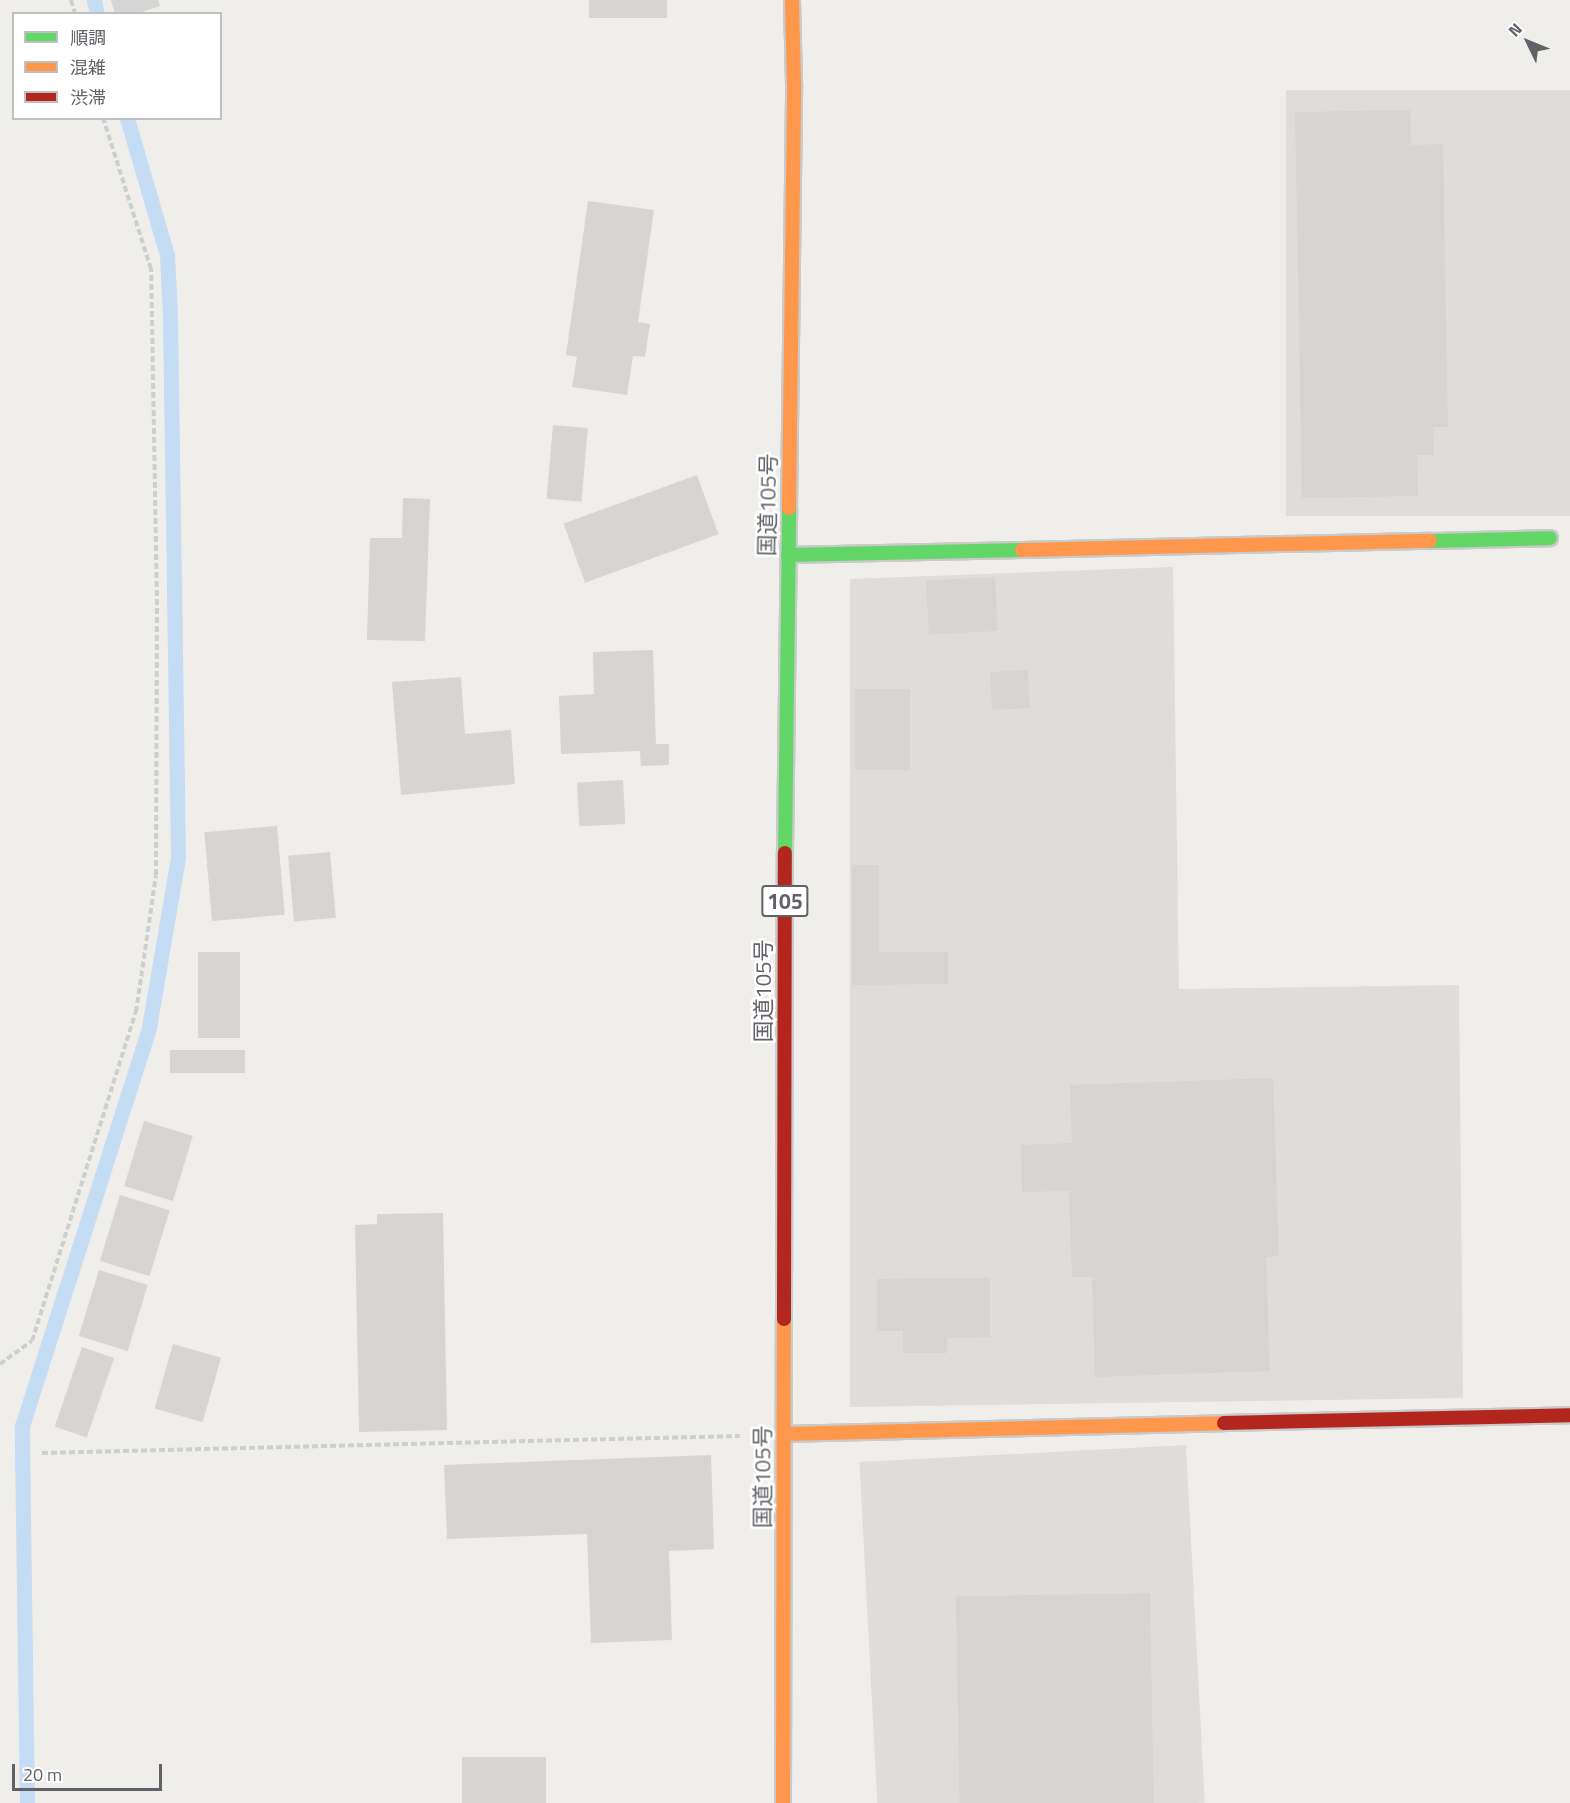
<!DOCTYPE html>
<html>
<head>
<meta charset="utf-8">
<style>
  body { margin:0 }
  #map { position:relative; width:1570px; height:1803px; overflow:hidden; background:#efeeea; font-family:"Titillium Web","Noto Sans JP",sans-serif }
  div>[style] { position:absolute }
  .industrial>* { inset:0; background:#deddda; transform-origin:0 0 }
  .stream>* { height:15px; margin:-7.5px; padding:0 7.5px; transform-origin:7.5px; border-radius:7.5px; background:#c4dcf4 }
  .building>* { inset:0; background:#d6d5d3; transform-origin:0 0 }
  .path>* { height:4px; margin-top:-2px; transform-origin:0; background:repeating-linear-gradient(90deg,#cbcfcd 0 6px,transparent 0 9px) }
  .roads { filter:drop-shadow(2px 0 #cacacb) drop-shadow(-2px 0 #cacacb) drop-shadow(0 2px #cacacb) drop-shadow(0 -2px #cacacb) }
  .fast>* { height:14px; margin:-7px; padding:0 7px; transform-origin:7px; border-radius:7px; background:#63d668 }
  .slow>* { height:14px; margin:-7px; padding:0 7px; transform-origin:7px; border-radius:7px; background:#ff974d }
  .jam>* { height:14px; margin:-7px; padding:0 7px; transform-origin:7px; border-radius:7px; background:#b3261e }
  span { translate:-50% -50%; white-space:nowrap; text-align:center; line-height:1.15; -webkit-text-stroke:5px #fff; paint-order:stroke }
  .shield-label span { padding:2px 4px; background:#fff; border:2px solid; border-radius:4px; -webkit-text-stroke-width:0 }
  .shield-label { font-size:21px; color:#606267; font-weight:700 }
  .street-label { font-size:22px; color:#606267 }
  .legend { position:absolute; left:12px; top:12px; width:210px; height:108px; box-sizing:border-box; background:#fff; border:2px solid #bfc0c2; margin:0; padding:8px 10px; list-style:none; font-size:18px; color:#606267 }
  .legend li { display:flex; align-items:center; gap:12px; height:30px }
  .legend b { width:30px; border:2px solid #bfc0c2 }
  .north { position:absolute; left:1498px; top:12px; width:60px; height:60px; -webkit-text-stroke:4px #fff; paint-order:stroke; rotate:313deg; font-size:16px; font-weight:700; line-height:24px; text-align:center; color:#606267 }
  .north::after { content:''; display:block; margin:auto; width:21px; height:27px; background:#606267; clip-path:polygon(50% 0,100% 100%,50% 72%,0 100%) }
  .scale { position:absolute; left:12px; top:1764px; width:150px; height:27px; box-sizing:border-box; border:3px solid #606267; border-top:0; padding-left:8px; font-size:18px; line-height:21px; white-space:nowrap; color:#606267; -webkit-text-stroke:4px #fff; paint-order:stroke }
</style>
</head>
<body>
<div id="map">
  <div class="industrial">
    <div style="left:1570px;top:90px;width:426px;height:284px;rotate:90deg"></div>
    <div style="clip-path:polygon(1173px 567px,1179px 989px,1459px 985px,1463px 1398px,850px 1407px,850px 579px)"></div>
    <div style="left:1186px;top:1445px;width:358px;height:327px;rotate:87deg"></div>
  </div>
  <div class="stream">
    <div style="left:94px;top:0;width:14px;rotate:78deg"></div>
    <div style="left:27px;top:1803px;width:377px;rotate:-90.8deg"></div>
    <div style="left:22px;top:1426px;width:419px;rotate:-72.3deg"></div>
    <div style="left:149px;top:1027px;width:172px;rotate:-80.3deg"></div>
    <div style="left:178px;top:857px;width:542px;rotate:-90.85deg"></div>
    <div style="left:170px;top:315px;width:60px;rotate:-92.9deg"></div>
    <div style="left:167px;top:255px;width:143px;rotate:-106.3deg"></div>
  </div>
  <div class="building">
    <div style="clip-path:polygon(111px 0,158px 0,160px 6px,136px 14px,115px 14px)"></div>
    <div style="left:589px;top:0;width:78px;height:18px"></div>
    <div style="clip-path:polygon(1410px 110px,1411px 145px,1443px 144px,1448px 427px,1433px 427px,1434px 455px,1417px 455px,1418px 496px,1302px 498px,1295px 112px)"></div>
    <div style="clip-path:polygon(588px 201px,654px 210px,638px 322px,650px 324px,645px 357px,633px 356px,627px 395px,572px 387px,577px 357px,566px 355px)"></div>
    <div style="left:553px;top:425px;width:35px;height:74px;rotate:5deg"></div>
    <div style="left:697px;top:475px;width:63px;height:142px;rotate:70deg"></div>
    <div style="clip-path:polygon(403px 498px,430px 499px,425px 641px,367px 640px,370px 538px,402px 538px)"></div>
    <div style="left:995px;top:577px;width:54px;height:69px;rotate:87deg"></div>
    <div style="clip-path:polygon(653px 650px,656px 744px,669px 744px,669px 765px,641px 766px,640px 751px,561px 754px,559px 696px,594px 694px,593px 652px)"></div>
    <div style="left:1028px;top:670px;width:38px;height:38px;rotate:87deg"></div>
    <div style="clip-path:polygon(461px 677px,465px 734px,511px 730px,515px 784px,401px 795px,392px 682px)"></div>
    <div style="left:855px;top:689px;width:55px;height:81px"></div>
    <div style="left:623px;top:780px;width:44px;height:46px;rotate:87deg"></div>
    <div style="left:277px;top:826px;width:89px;height:73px;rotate:85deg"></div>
    <div style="left:330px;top:852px;width:66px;height:42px;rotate:85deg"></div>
    <div style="clip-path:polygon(852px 865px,879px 865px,879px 952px,948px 952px,948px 984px,852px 985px)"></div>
    <div style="left:198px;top:952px;width:42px;height:86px"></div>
    <div style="left:170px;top:1050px;width:75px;height:23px"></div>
    <div style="clip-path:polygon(1273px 1078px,1279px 1256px,1266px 1257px,1270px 1371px,1095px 1377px,1092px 1277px,1072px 1277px,1069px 1191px,1022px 1192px,1021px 1145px,1072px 1143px,1070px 1085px)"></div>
    <div style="left:144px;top:1121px;width:51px;height:68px;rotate:17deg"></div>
    <div style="left:120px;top:1195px;width:52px;height:69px;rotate:17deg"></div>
    <div style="clip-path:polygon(443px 1213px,447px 1430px,359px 1432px,355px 1225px,377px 1224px,377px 1214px)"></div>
    <div style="left:99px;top:1270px;width:51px;height:69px;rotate:17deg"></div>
    <div style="clip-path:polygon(990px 1278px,990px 1337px,947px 1338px,947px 1353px,903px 1353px,903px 1331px,877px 1331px,877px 1279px)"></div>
    <div style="left:173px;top:1344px;width:50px;height:67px;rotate:16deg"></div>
    <div style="left:82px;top:1347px;width:34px;height:84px;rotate:19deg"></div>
    <div style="clip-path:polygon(711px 1455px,714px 1549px,669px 1551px,672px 1640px,591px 1643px,587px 1534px,447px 1539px,444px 1465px)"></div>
    <div style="left:1150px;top:1593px;width:210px;height:194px;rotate:89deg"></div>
    <div style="left:546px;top:1757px;width:46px;height:84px;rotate:90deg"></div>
  </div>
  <div class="path">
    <div style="left:71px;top:0;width:15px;rotate:74deg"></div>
    <div style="left:0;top:1364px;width:39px;rotate:-36deg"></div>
    <div style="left:32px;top:1341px;width:345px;rotate:-72.5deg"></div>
    <div style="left:136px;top:1012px;width:138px;rotate:-81.7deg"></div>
    <div style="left:156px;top:875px;width:270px;rotate:-89.8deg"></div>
    <div style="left:157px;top:605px;width:336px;rotate:-91deg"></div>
    <div style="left:151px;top:269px;width:158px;rotate:-107.6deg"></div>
    <div style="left:42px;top:1453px;width:698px;rotate:-1.4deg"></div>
  </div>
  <div class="roads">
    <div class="fast">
      <div style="left:1430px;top:541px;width:120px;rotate:-1.4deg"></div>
      <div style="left:788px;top:555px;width:234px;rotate:-1.2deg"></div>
      <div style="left:785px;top:853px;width:345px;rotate:-89.3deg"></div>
    </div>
    <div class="slow">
      <div style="left:789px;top:508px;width:425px;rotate:-89.3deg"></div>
      <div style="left:794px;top:83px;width:83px;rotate:-91.4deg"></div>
      <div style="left:1022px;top:550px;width:408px;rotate:-1.3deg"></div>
      <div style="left:784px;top:1434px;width:440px;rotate:-1.4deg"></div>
      <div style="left:783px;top:1803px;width:484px;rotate:-89.9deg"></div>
    </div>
    <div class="jam">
      <div style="left:784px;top:1319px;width:466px;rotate:-89.9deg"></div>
      <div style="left:1224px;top:1423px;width:346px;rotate:-1.3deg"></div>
    </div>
  </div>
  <div class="shield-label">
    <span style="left:785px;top:901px">105</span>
  </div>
  <div class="street-label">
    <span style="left:768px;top:505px;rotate:-89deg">国道105号</span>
    <span style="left:764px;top:991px;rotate:-90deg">国道105号</span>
    <span style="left:763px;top:1477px;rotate:-90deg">国道105号</span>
  </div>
  <ul class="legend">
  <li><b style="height:8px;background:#63d668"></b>順調</li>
  <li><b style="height:8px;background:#ff974d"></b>混雑</li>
  <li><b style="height:8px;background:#b3261e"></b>渋滞</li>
  </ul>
  <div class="north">N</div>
  <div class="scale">20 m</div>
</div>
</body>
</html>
